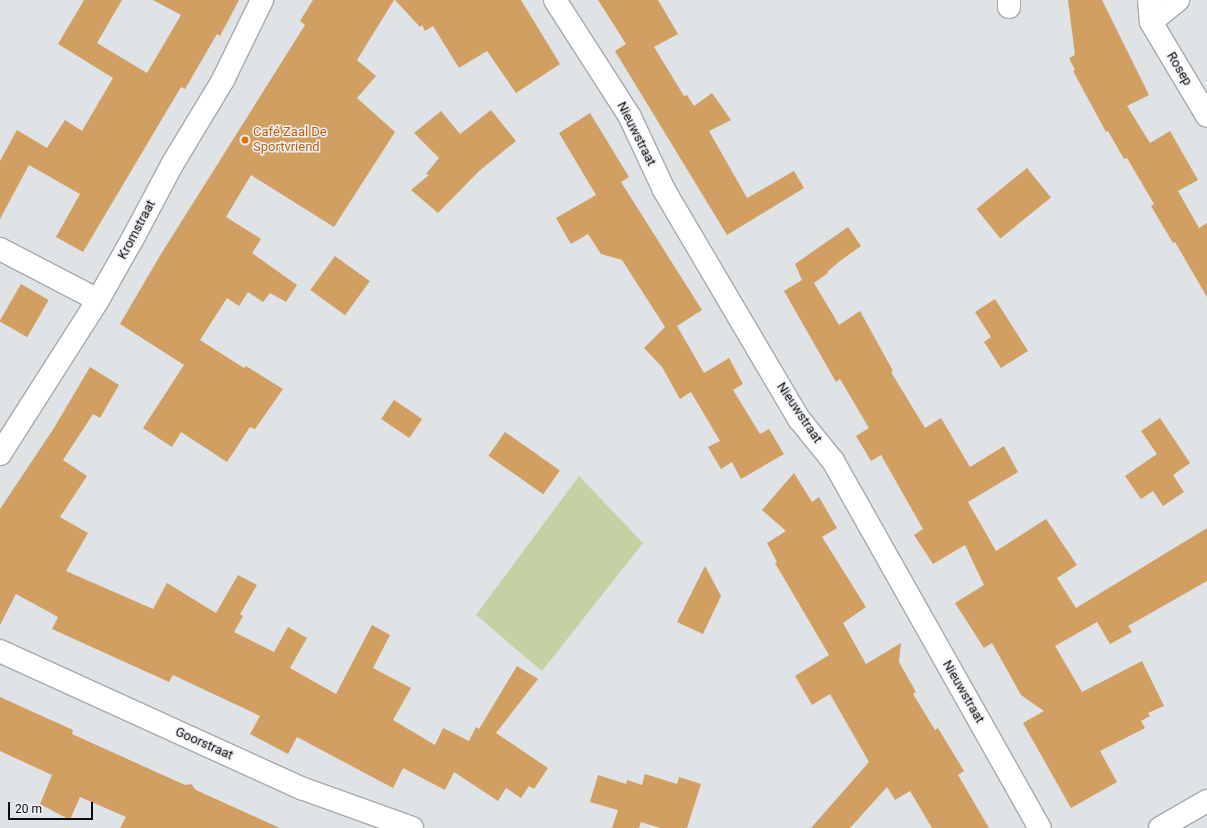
<!DOCTYPE html>
<html>
<head>
<meta charset="utf-8">
<style>
  body { margin:0 }
  #map { position:relative; width:1207px; height:828px; overflow:hidden; background:#dfe3e6; font-family:Roboto,sans-serif }
  div>[style] { position:absolute }
  .green>* { inset:0; background:#c4d1a3 }
  .building>* { inset:0; background:#d19f62; transform-origin:0 0 }
  .roads { filter:drop-shadow(1px 0 #a6aaad) drop-shadow(-1px 0 #a6aaad) drop-shadow(0 1px #a6aaad) drop-shadow(0 -1px #a6aaad) }
  .minor>* { height:22px; margin:-11px; padding:0 11px; transform-origin:11px; border-radius:11px; background:#fff }
  .tertiary>* { height:22px; margin:-11px; padding:0 11px; transform-origin:11px; border-radius:11px; background:#fff }
  .dots>* { width:11px; height:11px; translate:-50% -50%; box-sizing:border-box; border:2px solid #edf0f4; border-radius:50% }
  span { translate:-50% -50%; white-space:nowrap; text-align:center; line-height:1.15; -webkit-text-stroke:3px #edf0f4; paint-order:stroke }
  .street-label { font-size:13px; color:#0b0c0d }
  .food-label { font-size:13px; color:#c56008 }
  .left { translate:0 -50%; text-align:left }
  .scale { position:absolute; left:8px; top:802px; width:85px; height:18px; box-sizing:border-box; border:2px solid #0b0c0d; border-top:0; padding-left:5px; font-size:12px; line-height:14px; white-space:nowrap; color:#0b0c0d; -webkit-text-stroke:3px #edf0f4; paint-order:stroke }
</style>
</head>
<body>
<div id="map">
  <div class="green">
    <div style="clip-path:polygon(579px 476px,643px 543px,542px 671px,476px 615px)"></div>
  </div>
  <div class="building">
    <div style="clip-path:polygon(84px 0,122px 0,97px 43px,147px 73px,181px 15px,153px 0,239px 0,220px 36px,217px 34px,185px 89px,181px 87px,83px 252px,56px 237px,80px 194px,29px 165px,0 219px,0 161px,17px 130px,47px 148px,65px 120px,82px 131px,113px 78px,58px 44px)"></div>
    <div style="clip-path:polygon(313px 0,394px 0,357px 60px,376px 76px,357px 98px,395px 132px,334px 227px,251px 175px,226px 217px,261px 239px,252px 253px,297px 285px,286px 302px,270px 293px,263px 302px,248px 292px,239px 306px,227px 298px,200px 340px,244px 368px,246px 366px,283px 389px,255px 429px,250px 427px,227px 462px,181px 432px,172px 447px,143px 428px,184px 365px,120px 324px,161px 254px,305px 25px,300px 21px)"></div>
    <div style="clip-path:polygon(395px 0,521px 0,560px 64px,516px 93px,487px 51px,459px 68px,433px 26px,425px 31px,422px 25px,420px 27px)"></div>
    <div style="clip-path:polygon(598px 0,658px 0,678px 34px,654px 47px,684px 96px,687px 95px,694px 106px,712px 93px,731px 120px,709px 131px,747px 198px,794px 171px,804px 188px,727px 235px,615px 51px,626px 44px)"></div>
    <div style="clip-path:polygon(1068px 0,1102px 0,1149px 95px,1127px 106px,1150px 143px,1170px 131px,1198px 180px,1178px 191px,1199px 228px,1207px 223px,1207px 297px,1175px 242px,1173px 243px,1151px 206px,1154px 204px,1127px 158px,1124px 159px,1108px 131px,1106px 132px,1073px 71px,1075px 70px,1069px 58px,1075px 55px)"></div>
    <div style="clip-path:polygon(491px 110px,516px 141px,479px 171px,438px 213px,411px 190px,429px 175px,426px 174px,439px 158px,414px 133px,441px 111px,460px 134px)"></div>
    <div style="clip-path:polygon(590px 113px,629px 177px,621px 182px,702px 310px,677px 326px,704px 373px,729px 358px,743px 384px,733px 390px,760px 434px,769px 429px,784px 454px,741px 479px,732px 462px,721px 469px,708px 447px,720px 441px,691px 392px,680px 399px,662px 367px,644px 348px,665px 327px,622px 260px,601px 254px,588px 234px,571px 244px,556px 218px,596px 195px,559px 133px)"></div>
    <div style="left:1027px;top:168px;width:38px;height:65px;rotate:51deg"></div>
    <div style="clip-path:polygon(848px 227px,861px 246px,840px 261px,827px 272px,828px 273px,814px 283px,839px 325px,860px 311px,893px 371px,891px 372px,925px 428px,941px 418px,970px 467px,1004px 446px,1018px 472px,968px 502px,996px 551px,1046px 519px,1077px 565px,1057px 578px,1076px 608px,1207px 528px,1207px 581px,1128px 626px,1132px 632px,1110px 644px,1097px 622px,1055px 646px,1082px 692px,1142px 661px,1164px 706px,1148px 713px,1150px 716px,1141px 721px,1145px 728px,1100px 751px,1117px 782px,1071px 808px,1023px 723px,1044px 711px,1021px 695px,992px 643px,984px 648px,955px 603px,984px 585px,965px 545px,933px 564px,914px 535px,923px 529px,881px 455px,871px 461px,856px 436px,869px 428px,840px 379px,836px 382px,784px 291px,802px 280px,795px 264px)"></div>
    <div style="left:335px;top:256px;width:43px;height:42px;rotate:36deg"></div>
    <div style="left:21px;top:284px;width:32px;height:43px;rotate:30deg"></div>
    <div style="clip-path:polygon(995px 299px,1028px 351px,1001px 368px,984px 342px,991px 337px,975px 312px)"></div>
    <div style="clip-path:polygon(90px 367px,119px 385px,100px 418px,93px 414px,63px 460px,87px 476px,60px 517px,88px 533px,66px 571px,153px 609px,167px 583px,216px 613px,238px 575px,257px 585px,240px 614px,243px 616px,234px 632px,274px 652px,288px 627px,307px 638px,290px 668px,336px 694px,372px 625px,390px 635px,373px 668px,411px 688px,393px 720px,435px 745px,443px 728px,469px 741px,476px 727px,479px 729px,517px 666px,538px 679px,496px 733px,548px 768px,534px 789px,529px 786px,521px 798px,506px 788px,498px 801px,454px 772px,445px 790px,403px 768px,393px 788px,297px 737px,288px 754px,250px 734px,260px 716px,173px 675px,169px 682px,52px 629px,58px 617px,16px 594px,0 625px,0 509px,54px 428px)"></div>
    <div style="left:394px;top:400px;width:34px;height:23px;rotate:34deg"></div>
    <div style="clip-path:polygon(1160px 418px,1190px 463px,1173px 475px,1184px 492px,1163px 506px,1153px 491px,1141px 499px,1125px 476px,1157px 454px,1141px 431px)"></div>
    <div style="left:505px;top:432px;width:67px;height:29px;rotate:35deg"></div>
    <div style="clip-path:polygon(794px 473px,812px 502px,819px 497px,837px 528px,822px 537px,866px 607px,843px 623px,866px 664px,901px 643px,899px 662px,916px 692px,913px 694px,935px 730px,938px 728px,964px 771px,958px 775px,989px 828px,932px 828px,910px 791px,895px 800px,887px 787px,850px 828px,811px 828px,869px 762px,830px 694px,812px 705px,795px 676px,829px 655px,775px 563px,777px 562px,767px 543px,786px 531px,762px 510px)"></div>
    <div style="clip-path:polygon(705px 566px,721px 596px,703px 634px,677px 622px)"></div>
    <div style="clip-path:polygon(0 697px,73px 730px,72px 734px,185px 785px,191px 784px,196px 790px,280px 828px,120px 828px,126px 817px,80px 797px,70px 820px,40px 804px,52px 775px,0 751px)"></div>
    <div style="clip-path:polygon(645px 774px,677px 784px,679px 777px,701px 784px,687px 828px,660px 828px,641px 822px,639px 828px,612px 828px,618px 810px,590px 802px,598px 775px,626px 784px,627px 780px,642px 785px)"></div>
  </div>
  <div class="roads">
    <div class="minor">
      <div style="left:1009px;top:0;width:7px;rotate:90deg"></div>
      <div style="left:1149px;top:0;width:22px;rotate:85deg"></div>
      <div style="left:1151px;top:22px;width:109px;rotate:59.2deg"></div>
      <div style="left:1151px;top:22px;width:35px;rotate:-39deg"></div>
      <div style="left:0;top:249px;width:110px;rotate:27.5deg"></div>
      <div style="left:0;top:651px;width:331px;rotate:24.5deg"></div>
      <div style="left:301px;top:788px;width:118px;rotate:19.8deg"></div>
      <div style="left:1160px;top:828px;width:54px;rotate:-29.9deg"></div>
    </div>
    <div class="tertiary">
      <div style="left:555px;top:0;width:139px;rotate:57.3deg"></div>
      <div style="left:630px;top:117px;width:81px;rotate:65deg"></div>
      <div style="left:664px;top:190px;width:266px;rotate:59.5deg"></div>
      <div style="left:799px;top:419px;width:54px;rotate:51deg"></div>
      <div style="left:833px;top:461px;width:421px;rotate:60.6deg"></div>
      <div style="left:0;top:454px;width:183px;rotate:-57.5deg"></div>
      <div style="left:98px;top:300px;width:69px;rotate:-60.5deg"></div>
      <div style="left:132px;top:240px;width:87px;rotate:-62deg"></div>
      <div style="left:173px;top:163px;width:97px;rotate:-58.9deg"></div>
      <div style="left:223px;top:80px;width:89px;rotate:-64deg"></div>
    </div>
  </div>
  <div class="dots">
    <div style="left:245px;top:140px;background:#e8710a"></div>
  </div>
  <div class="street-label">
    <span style="left:1179px;top:69px;rotate:59deg">Rosep</span>
    <span style="left:636px;top:134px;rotate:63deg">Nieuwstraat</span>
    <span style="left:137px;top:230px;rotate:-62deg">Kromstraat</span>
    <span style="left:799px;top:413px;rotate:56deg">Nieuwstraat</span>
    <span style="left:963px;top:692px;rotate:60deg">Nieuwstraat</span>
    <span style="left:204px;top:744px;rotate:24deg">Goorstraat</span>
  </div>
  <div class="food-label">
    <span class="left" style="left:253px;top:140px">Café Zaal De<br>Sportvriend</span>
  </div>
  <div class="scale">20 m</div>
</div>
</body>
</html>
